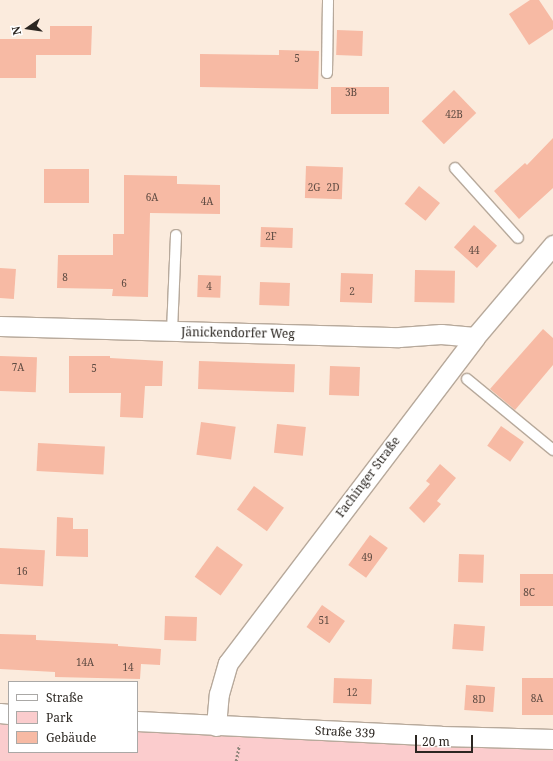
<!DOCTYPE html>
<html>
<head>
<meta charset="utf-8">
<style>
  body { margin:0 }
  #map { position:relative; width:553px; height:761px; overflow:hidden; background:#fbebdd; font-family:"Noto Serif",serif }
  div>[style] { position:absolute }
  .green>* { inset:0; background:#fbcccd }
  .building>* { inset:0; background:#f7baa4; transform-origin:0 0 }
  .path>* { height:2.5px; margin-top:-1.25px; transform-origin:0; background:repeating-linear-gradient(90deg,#91877d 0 2px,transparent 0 4px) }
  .roads { filter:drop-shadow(1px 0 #b7a99b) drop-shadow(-1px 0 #b7a99b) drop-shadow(0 1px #b7a99b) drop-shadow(0 -1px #b7a99b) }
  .lane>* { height:10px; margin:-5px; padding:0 5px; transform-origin:5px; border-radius:5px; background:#fff }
  .street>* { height:19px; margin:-9.5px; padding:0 9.5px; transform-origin:9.5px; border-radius:9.5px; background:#fff }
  span { translate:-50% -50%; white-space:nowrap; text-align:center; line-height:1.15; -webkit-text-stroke:4px #fff; paint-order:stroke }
  .number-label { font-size:10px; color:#5e4b42 }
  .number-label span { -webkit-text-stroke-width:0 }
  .street-label { font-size:12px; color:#2b2621 }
  .legend { position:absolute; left:8px; top:681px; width:130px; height:72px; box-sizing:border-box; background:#fff; border:1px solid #aaa8a6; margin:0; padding:5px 7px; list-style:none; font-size:12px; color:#2b2621 }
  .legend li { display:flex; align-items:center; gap:8px; height:20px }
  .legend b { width:20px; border:1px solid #aaa8a6 }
  .north { position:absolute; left:8px; top:8px; width:40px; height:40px; -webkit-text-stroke:3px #fff; paint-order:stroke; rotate:257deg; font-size:11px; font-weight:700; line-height:16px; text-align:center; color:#2b2621 }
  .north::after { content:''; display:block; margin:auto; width:14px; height:18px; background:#2b2621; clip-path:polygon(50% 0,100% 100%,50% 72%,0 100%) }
  .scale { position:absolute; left:415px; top:735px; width:58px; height:18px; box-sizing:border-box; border:2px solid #2b2621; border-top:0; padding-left:5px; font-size:12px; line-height:14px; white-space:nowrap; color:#2b2621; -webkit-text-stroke:3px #fff; paint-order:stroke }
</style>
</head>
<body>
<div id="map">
  <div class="green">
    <div style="clip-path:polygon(0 722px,9px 722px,9px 752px,137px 752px,137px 730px,553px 750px,553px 761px,0 761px)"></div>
  </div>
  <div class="building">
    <div style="clip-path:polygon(530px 0,539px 0,553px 21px,553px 29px,529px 45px,509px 14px)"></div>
    <div style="clip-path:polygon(50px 26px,92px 26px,91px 55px,36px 55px,36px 78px,0 78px,0 39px,50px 39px)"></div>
    <div style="left:337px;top:30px;width:26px;height:25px;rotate:2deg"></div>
    <div style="clip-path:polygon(279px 50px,319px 51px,318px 89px,200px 87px,200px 54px,279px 55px)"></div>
    <div style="left:331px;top:87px;width:58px;height:27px"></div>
    <div style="left:454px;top:90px;width:32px;height:45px;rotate:46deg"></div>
    <div style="clip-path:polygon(553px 138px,553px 188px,519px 219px,494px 191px,525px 163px,527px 165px)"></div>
    <div style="left:306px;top:166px;width:37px;height:32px;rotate:2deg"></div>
    <div style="left:44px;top:169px;width:45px;height:34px"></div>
    <div style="clip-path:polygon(124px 175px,177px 176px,177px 184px,220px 185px,220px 214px,150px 213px,148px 297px,112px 296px,113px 289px,57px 288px,58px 255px,113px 255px,113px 234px,124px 234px)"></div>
    <div style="left:419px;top:186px;width:27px;height:23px;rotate:39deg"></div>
    <div style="left:474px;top:225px;width:31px;height:30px;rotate:42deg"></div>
    <div style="left:261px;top:227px;width:32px;height:20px;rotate:2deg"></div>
    <div style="left:0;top:268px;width:16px;height:30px;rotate:4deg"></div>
    <div style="left:415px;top:270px;width:40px;height:32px;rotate:1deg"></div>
    <div style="left:341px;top:273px;width:32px;height:29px;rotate:2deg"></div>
    <div style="left:198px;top:275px;width:23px;height:22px;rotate:2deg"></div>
    <div style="left:260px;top:282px;width:30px;height:23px;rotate:2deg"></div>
    <div style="clip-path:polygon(543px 329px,553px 338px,553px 365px,515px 410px,490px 389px)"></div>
    <div style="left:0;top:356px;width:37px;height:35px;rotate:2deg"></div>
    <div style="clip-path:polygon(69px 356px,110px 356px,110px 358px,163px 361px,162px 386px,145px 386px,143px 418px,120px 417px,121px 393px,69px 393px)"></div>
    <div style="left:199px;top:361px;width:96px;height:28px;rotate:2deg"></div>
    <div style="left:330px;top:366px;width:30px;height:29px;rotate:2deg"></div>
    <div style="left:201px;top:422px;width:35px;height:33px;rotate:8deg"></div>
    <div style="left:277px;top:424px;width:29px;height:29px;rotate:6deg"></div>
    <div style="left:501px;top:426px;width:28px;height:24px;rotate:35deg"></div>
    <div style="left:38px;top:443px;width:67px;height:28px;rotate:3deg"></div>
    <div style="clip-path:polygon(440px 464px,456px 478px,437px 501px,441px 504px,424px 523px,409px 508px,430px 484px,426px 481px)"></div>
    <div style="left:254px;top:486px;width:37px;height:29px;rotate:36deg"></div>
    <div style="clip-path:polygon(57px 517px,73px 518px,73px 529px,88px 529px,88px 557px,56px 556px)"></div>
    <div style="left:370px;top:535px;width:22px;height:37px;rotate:36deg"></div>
    <div style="left:217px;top:546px;width:32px;height:38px;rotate:36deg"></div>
    <div style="left:0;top:548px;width:45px;height:36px;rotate:3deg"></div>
    <div style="left:459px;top:554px;width:25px;height:28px;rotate:2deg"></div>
    <div style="left:520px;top:574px;width:33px;height:32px"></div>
    <div style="left:322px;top:605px;width:28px;height:27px;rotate:35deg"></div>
    <div style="left:165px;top:616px;width:32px;height:24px;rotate:2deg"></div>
    <div style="left:454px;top:624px;width:31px;height:25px;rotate:4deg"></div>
    <div style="clip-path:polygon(0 634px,36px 635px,36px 640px,118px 644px,118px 646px,161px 649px,160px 665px,141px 664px,140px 679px,55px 677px,55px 672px,0 669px)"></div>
    <div style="left:334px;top:678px;width:38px;height:25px;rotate:2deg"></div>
    <div style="left:553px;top:678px;width:37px;height:31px;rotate:90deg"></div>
    <div style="left:466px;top:685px;width:29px;height:25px;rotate:4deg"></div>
  </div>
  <div class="path">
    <div style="left:236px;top:761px;width:16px;rotate:-79deg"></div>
  </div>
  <div class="roads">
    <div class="lane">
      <div style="left:327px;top:73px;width:73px;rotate:-89.2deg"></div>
      <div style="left:455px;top:168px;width:94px;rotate:48deg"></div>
      <div style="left:172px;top:331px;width:96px;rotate:-87.6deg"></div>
      <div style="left:467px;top:379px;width:112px;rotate:39.5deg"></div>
    </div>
    <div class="street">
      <div style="left:0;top:326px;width:399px;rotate:1.6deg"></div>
      <div style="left:399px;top:337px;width:42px;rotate:-4.1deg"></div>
      <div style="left:441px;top:334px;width:34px;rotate:5deg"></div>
      <div style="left:0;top:713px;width:9px;rotate:6deg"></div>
      <div style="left:137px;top:721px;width:304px;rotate:2.8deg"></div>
      <div style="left:441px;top:736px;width:112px;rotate:1.5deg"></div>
      <div style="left:216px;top:726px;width:32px;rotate:-85deg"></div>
      <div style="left:219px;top:694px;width:32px;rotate:-74deg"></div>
      <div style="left:228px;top:663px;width:409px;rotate:-52.8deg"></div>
      <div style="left:475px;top:337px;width:121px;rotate:-49.7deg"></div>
    </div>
  </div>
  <div class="number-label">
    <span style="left:297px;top:59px">5</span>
    <span style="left:351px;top:93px">3B</span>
    <span style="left:454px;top:115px">42B</span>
    <span style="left:314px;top:188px">2G</span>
    <span style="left:333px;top:188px">2D</span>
    <span style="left:152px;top:198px">6A</span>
    <span style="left:207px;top:202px">4A</span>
    <span style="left:271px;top:237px">2F</span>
    <span style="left:474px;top:251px">44</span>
    <span style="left:65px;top:278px">8</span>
    <span style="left:124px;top:284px">6</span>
    <span style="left:209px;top:287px">4</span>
    <span style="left:352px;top:292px">2</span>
    <span style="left:18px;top:368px">7A</span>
    <span style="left:94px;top:369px">5</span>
    <span style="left:367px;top:558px">49</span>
    <span style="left:22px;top:572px">16</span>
    <span style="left:529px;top:593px">8C</span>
    <span style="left:324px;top:621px">51</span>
    <span style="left:85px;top:663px">14A</span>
    <span style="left:128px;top:668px">14</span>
    <span style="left:352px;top:693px">12</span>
    <span style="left:537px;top:699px">8A</span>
    <span style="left:479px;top:700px">8D</span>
  </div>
  <div class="street-label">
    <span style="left:238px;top:333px;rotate:1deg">Jänickendorfer Weg</span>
    <span style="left:368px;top:477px;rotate:-53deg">Fachinger Straße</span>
    <span style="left:345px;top:732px;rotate:3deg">Straße 339</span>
  </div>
  <ul class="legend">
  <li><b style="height:5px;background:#fff"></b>Straße</li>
  <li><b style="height:11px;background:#fbcccd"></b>Park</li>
  <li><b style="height:11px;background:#f7baa4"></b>Gebäude</li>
  </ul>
  <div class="north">N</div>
  <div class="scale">20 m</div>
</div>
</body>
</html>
